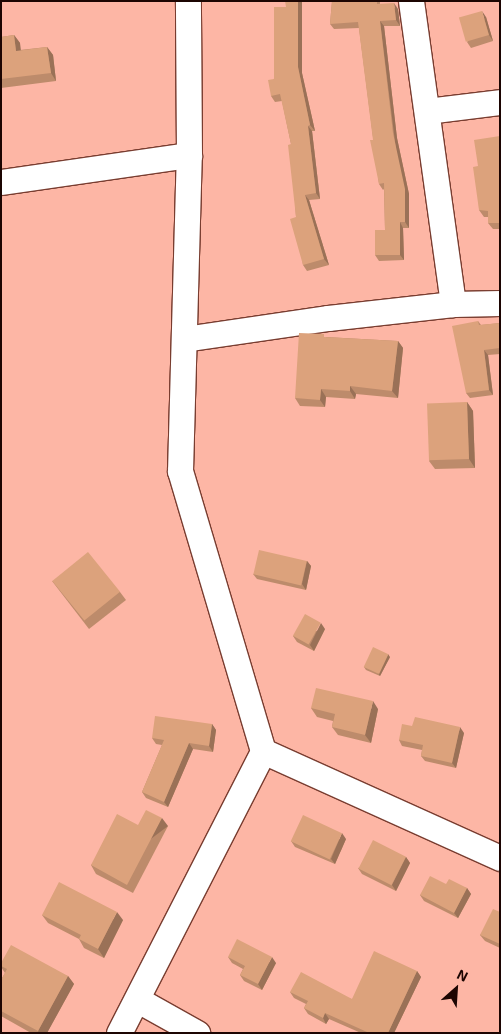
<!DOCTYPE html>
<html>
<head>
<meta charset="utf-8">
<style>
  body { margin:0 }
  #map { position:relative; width:501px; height:1034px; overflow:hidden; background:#fdb6a5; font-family:"Exo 2",sans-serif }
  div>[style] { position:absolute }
  .roads { filter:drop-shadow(1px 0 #793d30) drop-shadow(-1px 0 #793d30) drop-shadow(0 1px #793d30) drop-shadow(0 -1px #793d30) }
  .minor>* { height:25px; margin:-12.5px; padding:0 12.5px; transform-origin:12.5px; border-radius:12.5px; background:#fff }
  .wall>* { inset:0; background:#bd8b6b }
  .shaded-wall>* { inset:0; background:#9a7157; transform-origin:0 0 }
  .building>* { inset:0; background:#dca27c; transform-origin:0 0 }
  span { translate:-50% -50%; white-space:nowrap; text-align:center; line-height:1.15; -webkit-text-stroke:5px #fdb6a5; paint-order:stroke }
  .frame { position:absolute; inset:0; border:2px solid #1c0502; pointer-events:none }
  .north { position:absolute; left:431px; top:964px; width:50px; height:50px; -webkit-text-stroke:4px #fdb6a5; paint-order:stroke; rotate:26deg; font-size:14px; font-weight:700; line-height:20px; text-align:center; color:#1c0502 }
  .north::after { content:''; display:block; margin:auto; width:18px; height:22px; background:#1c0502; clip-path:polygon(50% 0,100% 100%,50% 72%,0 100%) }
</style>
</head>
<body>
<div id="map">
  <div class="roads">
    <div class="minor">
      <div style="left:411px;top:1px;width:306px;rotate:82.1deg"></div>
      <div style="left:427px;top:111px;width:74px;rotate:-7deg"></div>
      <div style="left:1px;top:182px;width:190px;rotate:-8.2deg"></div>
      <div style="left:184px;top:339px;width:146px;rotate:-8.3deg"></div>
      <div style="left:328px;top:318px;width:126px;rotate:-6.4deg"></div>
      <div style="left:453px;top:304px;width:47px;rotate:-1.2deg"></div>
      <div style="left:263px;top:751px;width:260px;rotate:24.3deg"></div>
      <div style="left:138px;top:1000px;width:68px;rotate:29.2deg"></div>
      <div style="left:119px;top:1033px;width:317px;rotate:-62.9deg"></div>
      <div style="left:263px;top:751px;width:292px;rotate:-106.5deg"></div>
      <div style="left:180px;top:471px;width:316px;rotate:-88.4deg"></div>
      <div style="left:189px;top:155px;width:154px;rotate:-90.4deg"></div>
    </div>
  </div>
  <div class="wall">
    <div style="clip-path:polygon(332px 1px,380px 1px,380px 4px,398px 9px,400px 26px,384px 26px,397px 138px,409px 194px,409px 228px,403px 228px,404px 260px,379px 261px,375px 255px,385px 230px,384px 189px,383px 190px,379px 184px,359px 28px,334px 29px,330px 24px)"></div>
    <div style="clip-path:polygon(286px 7px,302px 73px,315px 131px,312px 131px,320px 199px,309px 200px,329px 265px,307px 271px,303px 265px,296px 217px,291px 144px,282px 101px,275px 102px,271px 96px)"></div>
    <div style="clip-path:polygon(486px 17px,493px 41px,471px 48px,467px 42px)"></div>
    <div style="clip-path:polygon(14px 35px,20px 43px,20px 50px,47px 47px,53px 55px,56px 81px,1px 88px,1px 37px)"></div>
    <div style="clip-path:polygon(500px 136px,500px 229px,493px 229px,488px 223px,488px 217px,484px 217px,479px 210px,478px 166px)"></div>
    <div style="clip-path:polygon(478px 321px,481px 325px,500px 323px,500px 354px,488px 355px,493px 395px,470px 398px,466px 393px)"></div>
    <div style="clip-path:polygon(326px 337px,398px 341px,403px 348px,398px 398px,356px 394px,355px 399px,326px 397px,325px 407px,300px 406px,295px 398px)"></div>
    <div style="clip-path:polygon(467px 402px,473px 411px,475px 468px,435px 469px,429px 461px)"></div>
    <div style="clip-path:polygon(307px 561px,311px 566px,306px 590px,257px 579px,253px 574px)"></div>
    <div style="clip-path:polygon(52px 581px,120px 592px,126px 600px,89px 629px)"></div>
    <div style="clip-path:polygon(325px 629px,314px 651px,297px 642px,293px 636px)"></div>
    <div style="clip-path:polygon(390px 657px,380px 676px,366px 670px,364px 667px)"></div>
    <div style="clip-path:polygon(311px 708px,378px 709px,371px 743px,338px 735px,332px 727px,333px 721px,317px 717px)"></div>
    <div style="clip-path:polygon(212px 724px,216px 730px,213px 752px,193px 749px,168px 807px,146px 798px,142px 792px,162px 745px,156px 744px,152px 738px)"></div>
    <div style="clip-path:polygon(412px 726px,464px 733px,456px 768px,425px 761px,421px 756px,422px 750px,402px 746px,399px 740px)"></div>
    <div style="clip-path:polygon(138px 825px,168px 826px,133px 893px,96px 874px,91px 865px)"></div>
    <div style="clip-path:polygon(346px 839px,335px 864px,295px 847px,291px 841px)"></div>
    <div style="clip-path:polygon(406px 857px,410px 863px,396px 891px,362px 874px,358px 868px)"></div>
    <div style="clip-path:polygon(446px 884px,467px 888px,471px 894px,458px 918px,424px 901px,420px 895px)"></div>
    <div style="clip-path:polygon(500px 912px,500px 948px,485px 941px,480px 935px)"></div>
    <div style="clip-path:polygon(42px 915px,123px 920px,104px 958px,84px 948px,79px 939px,48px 923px)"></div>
    <div style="clip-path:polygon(228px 957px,276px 963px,262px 990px,244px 981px,240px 975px,243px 969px,232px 963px)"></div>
    <div style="clip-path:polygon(1px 963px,68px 976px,74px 984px,47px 1033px,31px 1033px,1px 1016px,1px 980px,5px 973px,1px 967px)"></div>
    <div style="clip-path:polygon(417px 971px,421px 977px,394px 1033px,361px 1033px,329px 1019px,326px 1024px,308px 1014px,304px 1008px,306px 1004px,294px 998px,290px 992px,352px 999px)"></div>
  </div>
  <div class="shaded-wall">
    <div style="clip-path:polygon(298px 1px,302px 1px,302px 73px,315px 131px,310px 125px,298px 67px)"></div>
    <div style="clip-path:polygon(394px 3px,398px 9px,400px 26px,396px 20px)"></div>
    <div style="clip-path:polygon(482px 11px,486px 17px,493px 41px,489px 35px)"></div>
    <div style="clip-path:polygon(380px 21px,384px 26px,397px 138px,409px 194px,409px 228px,405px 222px)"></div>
    <div style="clip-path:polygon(14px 35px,20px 43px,22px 59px,16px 51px)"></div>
    <div style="clip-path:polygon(47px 47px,53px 55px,56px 81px,51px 73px)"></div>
    <div style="clip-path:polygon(308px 126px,312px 131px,320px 199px,316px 193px)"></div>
    <div style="clip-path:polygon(305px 195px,309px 200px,329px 265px,324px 259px)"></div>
    <div style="clip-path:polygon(400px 222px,403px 228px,404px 260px,400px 255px)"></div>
    <div style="clip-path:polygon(398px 341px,403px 348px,398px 398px,392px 391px)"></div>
    <div style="clip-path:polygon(484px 350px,488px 355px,493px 395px,489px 390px)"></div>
    <div style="clip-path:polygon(350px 386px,356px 394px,355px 399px,350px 391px)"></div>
    <div style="clip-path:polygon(321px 389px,326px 397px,325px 407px,320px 400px)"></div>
    <div style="clip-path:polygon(467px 402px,473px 411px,475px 468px,469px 459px)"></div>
    <div style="clip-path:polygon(307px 561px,311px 566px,306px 590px,302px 584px)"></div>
    <div style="clip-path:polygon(321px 623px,325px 629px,314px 651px,310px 645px)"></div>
    <div style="clip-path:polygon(388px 654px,390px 657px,380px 676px,378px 673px)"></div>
    <div style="clip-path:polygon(373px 701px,378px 709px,371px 743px,365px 735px)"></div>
    <div style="clip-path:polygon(212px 724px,216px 730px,213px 752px,209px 746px)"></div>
    <div style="clip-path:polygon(460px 727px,464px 733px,456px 768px,452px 763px)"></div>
    <div style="clip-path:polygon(189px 743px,193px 749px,168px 807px,164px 802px)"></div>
    <div style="left:162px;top:818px;width:10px;height:76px;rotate:53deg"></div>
    <div style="clip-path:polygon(342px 833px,346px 839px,335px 864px,331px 859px)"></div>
    <div style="clip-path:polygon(406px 857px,410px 863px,396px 891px,392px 885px)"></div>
    <div style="clip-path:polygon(467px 888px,471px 894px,458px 918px,454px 913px)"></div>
    <div style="clip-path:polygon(117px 912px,123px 920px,104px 958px,98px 949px)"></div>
    <div style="clip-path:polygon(272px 957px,276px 963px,262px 990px,258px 984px)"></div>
    <div style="clip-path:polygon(417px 971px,421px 977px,394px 1033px,388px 1033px)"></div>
    <div style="clip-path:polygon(68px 976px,74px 984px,47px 1033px,39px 1033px,38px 1031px)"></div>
    <div style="clip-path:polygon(325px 1013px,329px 1019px,326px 1024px,323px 1018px)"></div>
  </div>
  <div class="building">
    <div style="clip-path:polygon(285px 1px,298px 1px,298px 67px,310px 125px,308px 126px,316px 193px,305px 195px,324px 259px,303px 265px,290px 219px,296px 217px,288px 145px,291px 144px,280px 94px,271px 96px,268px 80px,274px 79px,274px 7px,286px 7px)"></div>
    <div style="clip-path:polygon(332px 1px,377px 1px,377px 4px,394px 3px,396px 20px,380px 21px,393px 133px,405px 189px,405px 222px,400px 222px,400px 255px,375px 255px,375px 230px,385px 230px,384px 183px,379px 184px,370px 140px,373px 140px,358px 22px,330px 24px)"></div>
    <div style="left:482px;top:11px;width:25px;height:24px;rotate:74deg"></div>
    <div style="clip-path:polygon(14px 35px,16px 51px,47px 47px,51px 73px,1px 79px,1px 37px)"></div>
    <div style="clip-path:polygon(500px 136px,500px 223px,488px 223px,488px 211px,479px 210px,473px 167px,478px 166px,474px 140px)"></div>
    <div style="clip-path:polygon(478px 321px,479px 325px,500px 323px,500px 348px,484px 350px,489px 390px,466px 393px,452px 326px)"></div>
    <div style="clip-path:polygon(299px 333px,324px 334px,324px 337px,398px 341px,392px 391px,350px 386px,350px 391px,321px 389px,320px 400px,295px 398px)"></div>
    <div style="left:467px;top:402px;width:57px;height:40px;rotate:88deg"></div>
    <div style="left:259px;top:550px;width:49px;height:25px;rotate:13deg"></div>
    <div style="left:88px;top:552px;width:51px;height:46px;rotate:51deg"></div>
    <div style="left:305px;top:614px;width:18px;height:25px;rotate:29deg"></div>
    <div style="left:373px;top:647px;width:17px;height:22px;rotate:25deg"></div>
    <div style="clip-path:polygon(316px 688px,373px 701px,365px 735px,332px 727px,335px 714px,311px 708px)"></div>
    <div style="clip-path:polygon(155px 716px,212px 724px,209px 746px,189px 743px,164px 802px,142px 792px,164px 740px,152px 738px)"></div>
    <div style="clip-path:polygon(415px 717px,460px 727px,452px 763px,421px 756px,423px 745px,399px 740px,402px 724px,412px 726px)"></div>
    <div style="clip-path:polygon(146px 810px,162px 818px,127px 885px,91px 865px,117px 814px,138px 825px)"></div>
    <div style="left:303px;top:815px;width:43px;height:29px;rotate:25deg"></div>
    <div style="left:373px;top:840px;width:37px;height:32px;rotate:27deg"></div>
    <div style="clip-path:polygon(430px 876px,446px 884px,449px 879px,467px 888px,454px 913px,420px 895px)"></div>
    <div style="clip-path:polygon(59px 882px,117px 912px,98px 949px,79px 939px,81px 935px,42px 915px)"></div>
    <div style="clip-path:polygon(493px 909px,500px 912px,500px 944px,480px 935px)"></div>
    <div style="clip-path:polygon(237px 939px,272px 957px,258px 984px,240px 975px,245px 966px,228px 957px)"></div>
    <div style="clip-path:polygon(11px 945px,68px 976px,38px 1031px,1px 1011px,1px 980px,7px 969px,1px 966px,1px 963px)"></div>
    <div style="clip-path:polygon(374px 951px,417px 971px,388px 1033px,366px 1033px,367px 1032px,325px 1013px,323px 1018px,304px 1008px,308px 1001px,290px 992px,301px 972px,352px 999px)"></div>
  </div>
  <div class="frame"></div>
  <div class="north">N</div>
</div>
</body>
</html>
